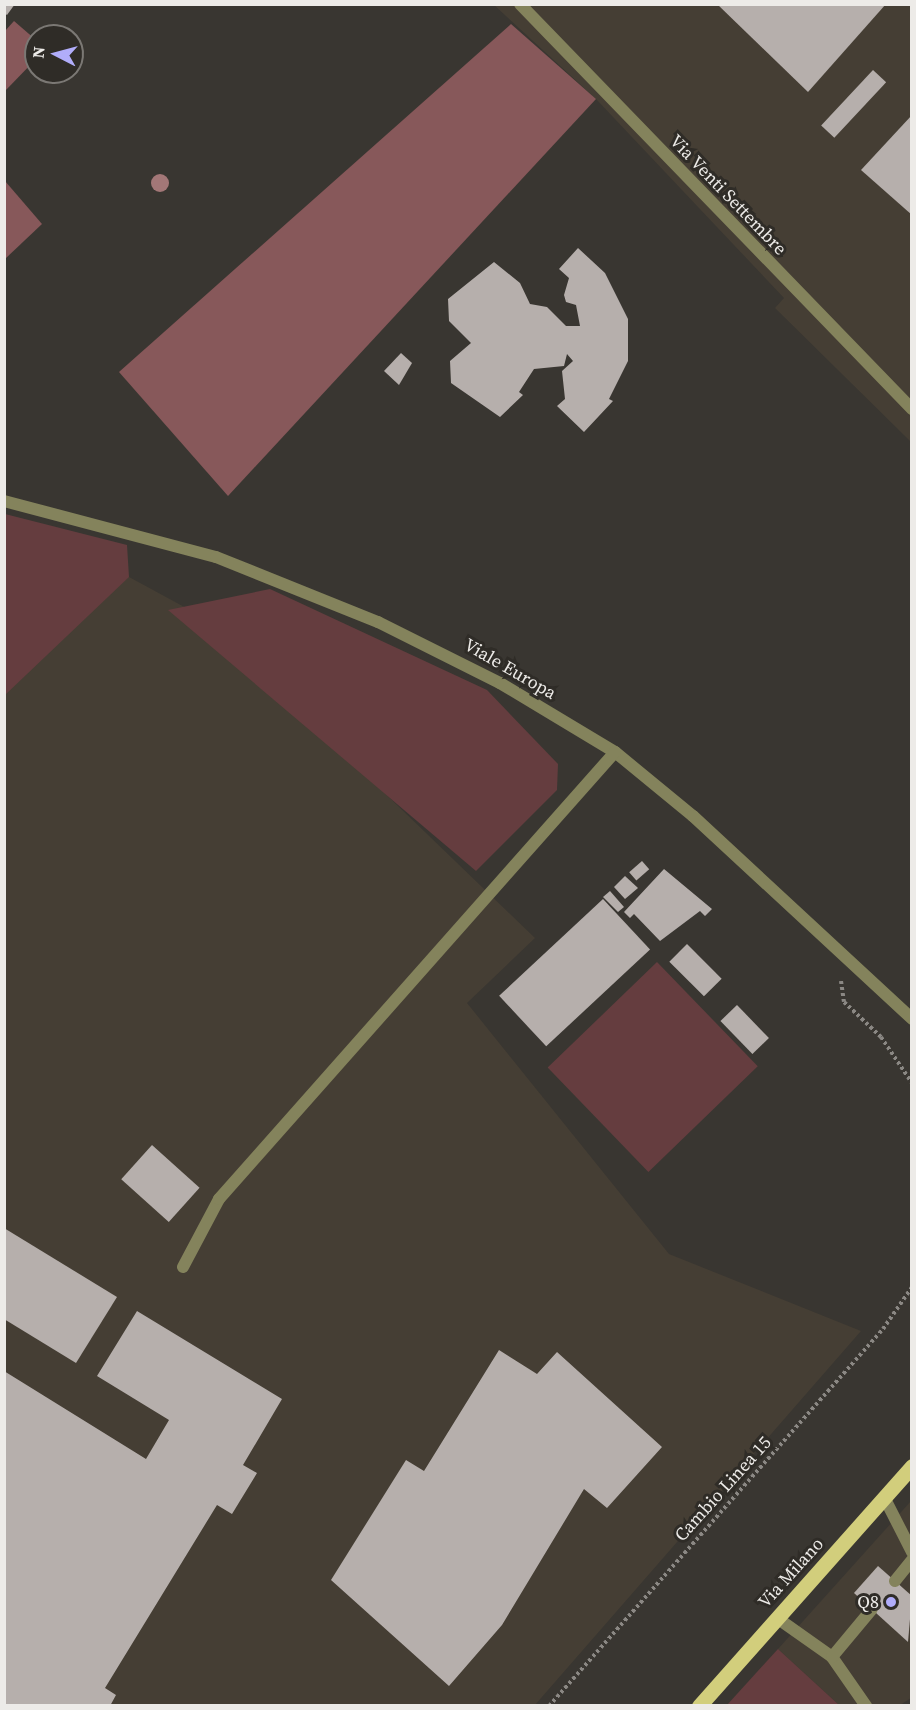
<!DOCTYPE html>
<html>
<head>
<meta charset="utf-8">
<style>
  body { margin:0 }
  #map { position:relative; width:916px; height:1710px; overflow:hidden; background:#393631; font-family:"Source Serif 4",serif }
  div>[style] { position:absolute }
  .built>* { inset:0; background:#453e34 }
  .green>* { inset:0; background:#653d3f; transform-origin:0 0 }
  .forest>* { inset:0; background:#87585a }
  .building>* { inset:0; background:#b6afac; transform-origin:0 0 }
  .path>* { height:4px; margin-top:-2px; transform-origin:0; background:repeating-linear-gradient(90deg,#8b8884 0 3px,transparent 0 6px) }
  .service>* { height:12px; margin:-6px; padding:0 6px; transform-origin:6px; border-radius:6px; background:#84835c }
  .minor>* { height:12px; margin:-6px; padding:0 6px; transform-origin:6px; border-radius:6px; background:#84835c }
  .primary>* { height:15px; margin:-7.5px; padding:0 7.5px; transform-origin:7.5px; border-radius:7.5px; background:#d2ce7c }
  .trees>* { width:18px; height:18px; margin:-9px; border-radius:50%; background:#a37777 }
  .dots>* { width:16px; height:16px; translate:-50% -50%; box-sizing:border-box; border:3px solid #2f2c27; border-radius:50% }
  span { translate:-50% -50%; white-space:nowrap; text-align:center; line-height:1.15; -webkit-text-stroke:6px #2f2c27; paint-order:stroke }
  .street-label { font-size:18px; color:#edebe8 }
  .poi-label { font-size:18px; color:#edebe8 }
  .right { translate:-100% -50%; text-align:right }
  .frame { position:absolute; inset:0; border:6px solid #edebe8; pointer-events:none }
  .north { position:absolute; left:24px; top:24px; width:60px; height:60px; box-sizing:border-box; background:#2f2c27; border:2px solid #7b7874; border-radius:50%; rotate:276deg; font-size:16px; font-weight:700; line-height:24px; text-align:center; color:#edebe8 }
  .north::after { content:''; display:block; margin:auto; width:21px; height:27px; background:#b1adfa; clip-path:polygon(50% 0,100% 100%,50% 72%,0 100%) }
</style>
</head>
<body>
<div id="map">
  <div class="built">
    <div style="clip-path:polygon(494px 5px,911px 5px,911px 442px,775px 308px,784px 298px,596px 99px)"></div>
    <div style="clip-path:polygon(118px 571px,201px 616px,535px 938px,467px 1003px,669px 1254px,861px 1331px,535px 1705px,5px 1706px,5px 681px)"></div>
    <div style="clip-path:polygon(911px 1501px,911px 1698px,900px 1705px,839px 1705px,778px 1649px)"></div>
  </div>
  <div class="green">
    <div style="clip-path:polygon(5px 514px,127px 545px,129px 577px,5px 695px)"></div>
    <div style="clip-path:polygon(270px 589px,487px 690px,558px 764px,557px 790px,476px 871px,168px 610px)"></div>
    <div style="left:657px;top:962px;width:145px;height:152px;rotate:46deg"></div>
    <div style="clip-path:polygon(778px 1649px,839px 1705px,727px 1705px)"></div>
  </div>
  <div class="forest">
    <div style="clip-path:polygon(14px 21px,36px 40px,36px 59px,5px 91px,5px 31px)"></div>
    <div style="clip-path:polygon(511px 24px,596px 99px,228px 496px,119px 372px)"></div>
    <div style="clip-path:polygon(5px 181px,42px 224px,5px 259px,4px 259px)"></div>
  </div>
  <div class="building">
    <div style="clip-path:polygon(4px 4px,15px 4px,7px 15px,4px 13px)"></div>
    <div style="clip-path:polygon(717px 4px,886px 4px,808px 92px)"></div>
    <div style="left:873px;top:70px;width:18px;height:76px;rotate:43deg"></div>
    <div style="clip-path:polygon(912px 115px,912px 215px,861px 170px)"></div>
    <div style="clip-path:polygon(578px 248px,605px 273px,628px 319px,628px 361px,609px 399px,613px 401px,584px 432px,557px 406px,565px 399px,562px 371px,573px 361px,567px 354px,564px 366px,534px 369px,519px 392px,523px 395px,500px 417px,451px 383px,450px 361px,471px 343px,449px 321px,448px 299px,494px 262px,520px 283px,530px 304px,547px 307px,566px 326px,580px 326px,576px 305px,566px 302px,564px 295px,569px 278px,559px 269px)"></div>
    <div style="clip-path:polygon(401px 353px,412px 363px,399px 385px,384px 371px)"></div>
    <div style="left:642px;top:861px;width:11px;height:17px;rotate:49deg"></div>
    <div style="clip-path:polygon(664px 869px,712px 909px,705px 916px,700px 911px,660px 941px,634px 914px,630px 918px,624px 912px)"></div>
    <div style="clip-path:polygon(625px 876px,638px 888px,625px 899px,614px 887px)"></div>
    <div style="clip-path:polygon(610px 891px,624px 907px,618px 912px,603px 897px)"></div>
    <div style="left:603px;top:899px;width:69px;height:142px;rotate:47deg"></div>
    <div style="left:687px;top:944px;width:49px;height:25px;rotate:45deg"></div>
    <div style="left:737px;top:1005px;width:46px;height:23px;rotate:46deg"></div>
    <div style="left:152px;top:1145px;width:64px;height:46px;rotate:42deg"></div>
    <div style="clip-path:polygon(4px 1228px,117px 1297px,76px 1363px,4px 1319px)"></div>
    <div style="clip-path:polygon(137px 1311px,282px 1399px,243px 1465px,257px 1473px,232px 1514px,217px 1505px,105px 1688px,116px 1695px,110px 1706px,4px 1706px,4px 1371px,146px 1459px,169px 1420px,97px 1376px)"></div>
    <div style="clip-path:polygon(499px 1350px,537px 1374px,557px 1352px,662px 1447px,607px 1508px,584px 1489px,502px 1625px,449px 1686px,331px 1580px,406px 1460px,424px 1471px)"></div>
    <div style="clip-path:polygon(878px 1566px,912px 1596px,908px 1642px,854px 1593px)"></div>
  </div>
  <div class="path">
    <div style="left:841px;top:981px;width:21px;rotate:82deg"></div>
    <div style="left:844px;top:1002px;width:51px;rotate:43.4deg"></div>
    <div style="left:881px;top:1037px;width:55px;rotate:56deg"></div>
    <div style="left:549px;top:1706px;width:504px;rotate:-48.46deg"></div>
    <div style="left:883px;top:1329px;width:51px;rotate:-55.4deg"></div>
  </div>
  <div class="service">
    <div style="left:884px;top:1497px;width:62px;rotate:63deg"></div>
    <div style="left:895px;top:1581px;width:27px;rotate:-51deg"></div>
    <div style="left:777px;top:1618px;width:67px;rotate:35.3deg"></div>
    <div style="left:832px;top:1657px;width:60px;rotate:55.2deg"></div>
    <div style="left:832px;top:1657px;width:62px;rotate:-50.2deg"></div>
  </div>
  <div class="minor">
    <div style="left:520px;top:4px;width:564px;rotate:45.93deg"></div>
    <div style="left:4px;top:501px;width:219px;rotate:14.8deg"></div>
    <div style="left:216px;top:557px;width:175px;rotate:21.9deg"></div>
    <div style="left:378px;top:622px;width:136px;rotate:26.6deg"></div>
    <div style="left:500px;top:683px;width:134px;rotate:31deg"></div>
    <div style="left:615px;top:752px;width:101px;rotate:39.4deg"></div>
    <div style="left:693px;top:816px;width:299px;rotate:42.8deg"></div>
    <div style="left:183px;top:1267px;width:77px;rotate:-62.1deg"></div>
    <div style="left:219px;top:1199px;width:597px;rotate:-48.46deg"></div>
  </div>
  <div class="primary">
    <div style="left:699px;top:1706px;width:321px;rotate:-48.4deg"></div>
  </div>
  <div class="trees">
    <div style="left:160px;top:183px"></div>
  </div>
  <div class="dots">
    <div style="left:891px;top:1602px;background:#b1adfa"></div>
  </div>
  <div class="street-label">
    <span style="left:728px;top:195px;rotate:46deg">Via Venti Settembre</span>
    <span style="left:510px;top:669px;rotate:30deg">Viale Europa</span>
    <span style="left:723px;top:1489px;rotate:-48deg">Cambio Linea 15</span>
    <span style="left:791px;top:1573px;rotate:-48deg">Via Milano</span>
  </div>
  <div class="poi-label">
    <span class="right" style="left:879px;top:1602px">Q8</span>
  </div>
  <div class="frame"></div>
  <div class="north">N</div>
</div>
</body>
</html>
